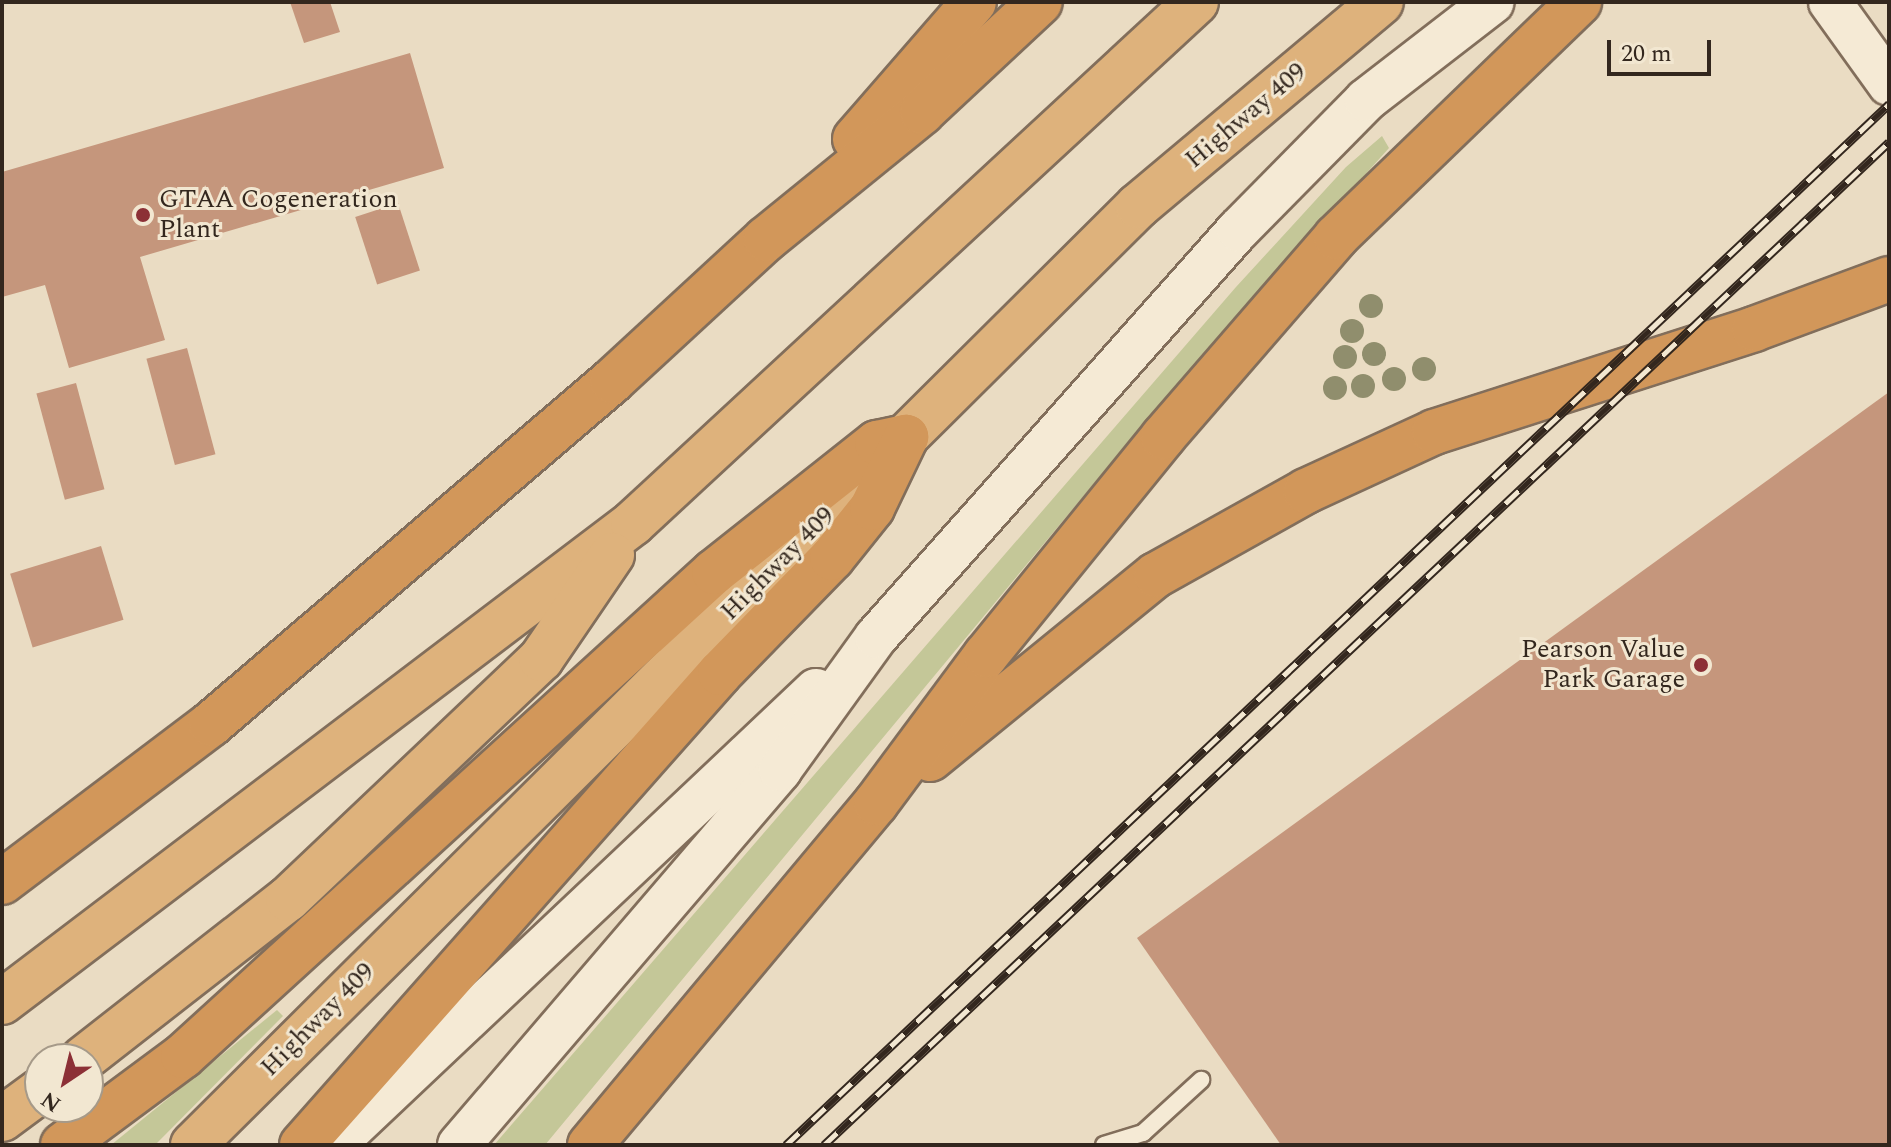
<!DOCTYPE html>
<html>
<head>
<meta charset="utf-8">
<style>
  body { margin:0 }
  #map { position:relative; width:1891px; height:1147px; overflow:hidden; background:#eadcc3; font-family:Spectral,serif }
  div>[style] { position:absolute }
  .green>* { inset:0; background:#c4c798 }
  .building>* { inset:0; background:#c5967c; transform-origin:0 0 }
  .roads { filter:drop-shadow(2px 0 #826e5b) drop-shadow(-2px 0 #826e5b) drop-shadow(0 2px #826e5b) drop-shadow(0 -2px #826e5b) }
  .service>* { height:16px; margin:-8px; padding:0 8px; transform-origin:8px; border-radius:8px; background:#f5ead5 }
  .tertiary>* { height:42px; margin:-21px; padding:0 21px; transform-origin:21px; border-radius:21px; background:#f5ead5 }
  .trunk>* { height:44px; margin:-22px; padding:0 22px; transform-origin:22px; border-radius:22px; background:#deb27c }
  .motorway>* { height:44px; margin:-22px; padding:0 22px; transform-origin:22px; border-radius:22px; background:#d2975a }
  .rail>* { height:9px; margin-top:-4.5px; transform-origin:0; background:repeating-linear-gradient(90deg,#f2e7d1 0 18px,#33271e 0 36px); box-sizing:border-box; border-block:2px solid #33271e }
  .trees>* { width:24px; height:24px; margin:-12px; border-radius:50%; background:#908e6d }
  .dots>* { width:22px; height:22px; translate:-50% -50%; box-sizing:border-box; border:4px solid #f2e7d1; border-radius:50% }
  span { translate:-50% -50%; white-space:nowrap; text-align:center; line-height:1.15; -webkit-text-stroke:6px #f2e7d1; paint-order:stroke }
  .street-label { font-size:26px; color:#33271e }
  .poi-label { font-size:26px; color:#33271e }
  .left { translate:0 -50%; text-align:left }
  .right { translate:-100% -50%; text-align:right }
  .frame { position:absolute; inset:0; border:4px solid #33271e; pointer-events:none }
  .north { position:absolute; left:24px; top:1043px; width:80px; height:80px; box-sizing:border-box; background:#f2e7d1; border:2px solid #a69a89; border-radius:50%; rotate:215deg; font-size:22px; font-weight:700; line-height:32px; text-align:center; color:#33271e }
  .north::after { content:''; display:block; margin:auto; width:28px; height:36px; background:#8c3036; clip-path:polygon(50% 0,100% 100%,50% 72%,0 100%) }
  .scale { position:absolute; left:1607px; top:40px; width:104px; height:36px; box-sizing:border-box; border:4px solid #33271e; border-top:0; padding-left:10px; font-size:24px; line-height:28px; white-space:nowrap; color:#33271e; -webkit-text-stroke:6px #f2e7d1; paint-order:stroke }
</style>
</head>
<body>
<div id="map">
  <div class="green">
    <div style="clip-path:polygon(1382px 136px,1389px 148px,1164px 399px,545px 1145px,494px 1145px,1236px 287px,1346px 167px)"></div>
    <div style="clip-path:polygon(277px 1010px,283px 1016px,155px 1145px,111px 1145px)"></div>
  </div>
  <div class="building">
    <div style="clip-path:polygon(290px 2px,330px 2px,340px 32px,304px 43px)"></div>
    <div style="clip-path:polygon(410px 53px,444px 168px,140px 257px,165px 340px,69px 368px,45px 285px,2px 297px,2px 172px)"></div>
    <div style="left:398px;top:203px;width:71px;height:45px;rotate:72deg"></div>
    <div style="left:187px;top:348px;width:110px;height:42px;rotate:75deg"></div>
    <div style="left:76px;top:383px;width:110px;height:41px;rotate:75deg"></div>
    <div style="clip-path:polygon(1889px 392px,1889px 1145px,1281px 1145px,1137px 938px)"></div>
    <div style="left:101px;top:546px;width:77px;height:95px;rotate:73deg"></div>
  </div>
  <div class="roads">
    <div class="service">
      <div style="left:1104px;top:1145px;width:41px;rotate:-17.1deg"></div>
      <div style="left:1143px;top:1133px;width:79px;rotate:-42.4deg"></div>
    </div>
    <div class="tertiary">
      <div style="left:1830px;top:2px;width:101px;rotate:54.3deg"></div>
      <div style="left:334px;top:1145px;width:663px;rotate:-43.35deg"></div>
      <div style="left:459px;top:1145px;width:494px;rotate:-49.4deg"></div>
      <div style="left:780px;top:770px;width:164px;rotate:-54.2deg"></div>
      <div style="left:876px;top:637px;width:545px;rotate:-48.35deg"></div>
      <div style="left:1238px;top:230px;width:182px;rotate:-45.4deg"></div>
      <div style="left:1366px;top:100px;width:160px;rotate:-37.7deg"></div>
    </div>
    <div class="trunk">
      <div style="left:2px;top:1002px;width:792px;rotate:-37.2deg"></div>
      <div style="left:633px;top:523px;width:767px;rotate:-42.78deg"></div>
      <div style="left:83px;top:1059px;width:260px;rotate:-38deg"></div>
      <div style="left:288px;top:899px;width:349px;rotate:-43.5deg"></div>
      <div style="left:541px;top:659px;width:126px;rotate:-55.7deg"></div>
      <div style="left:2px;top:1119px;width:47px;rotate:-36.4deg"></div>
      <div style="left:193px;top:1145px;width:1332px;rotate:-44.82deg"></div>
      <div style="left:1138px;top:206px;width:317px;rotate:-40deg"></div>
    </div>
    <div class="motorway">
      <div style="left:855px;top:139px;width:181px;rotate:-49deg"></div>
      <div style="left:930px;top:759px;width:291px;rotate:-39.2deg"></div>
      <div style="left:1156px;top:575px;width:172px;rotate:-29.2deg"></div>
      <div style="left:1306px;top:491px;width:141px;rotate:-24.7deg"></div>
      <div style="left:1434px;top:432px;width:336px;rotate:-17.8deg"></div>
      <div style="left:1754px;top:329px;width:144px;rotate:-20.3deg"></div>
      <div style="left:2px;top:882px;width:262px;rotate:-37.1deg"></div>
      <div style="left:211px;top:724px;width:528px;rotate:-40.54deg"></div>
      <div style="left:612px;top:381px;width:209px;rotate:-42.7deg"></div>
      <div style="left:766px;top:239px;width:201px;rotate:-39.1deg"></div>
      <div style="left:922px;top:112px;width:161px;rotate:-43deg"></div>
      <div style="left:63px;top:1145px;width:149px;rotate:-36.6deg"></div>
      <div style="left:183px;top:1056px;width:718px;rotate:-42.35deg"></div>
      <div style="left:714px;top:572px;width:208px;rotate:-38.4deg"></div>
      <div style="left:877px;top:443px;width:30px;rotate:-12deg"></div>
      <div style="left:302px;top:1145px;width:630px;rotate:-48.47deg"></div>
      <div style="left:720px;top:673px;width:161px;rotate:-45.8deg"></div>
      <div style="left:832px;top:558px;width:64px;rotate:-51.3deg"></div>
      <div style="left:872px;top:508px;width:79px;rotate:-64.4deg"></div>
      <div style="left:590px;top:1145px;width:446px;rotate:-50.1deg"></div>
      <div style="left:876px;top:803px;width:184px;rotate:-53.4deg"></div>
      <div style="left:986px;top:655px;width:281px;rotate:-50.9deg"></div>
      <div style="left:1163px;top:437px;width:264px;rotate:-49.1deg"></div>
      <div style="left:1336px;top:237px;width:338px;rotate:-44deg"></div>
    </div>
  </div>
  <div class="rail">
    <div style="left:786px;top:1145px;width:1517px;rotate:-43.34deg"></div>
    <div style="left:824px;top:1145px;width:1463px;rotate:-43.28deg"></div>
  </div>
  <div class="trees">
    <div style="left:1371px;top:306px"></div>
    <div style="left:1352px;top:331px"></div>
    <div style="left:1374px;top:354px"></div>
    <div style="left:1345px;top:357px"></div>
    <div style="left:1424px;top:369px"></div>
    <div style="left:1394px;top:379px"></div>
    <div style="left:1363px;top:386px"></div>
    <div style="left:1335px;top:388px"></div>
  </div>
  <div class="dots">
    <div style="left:143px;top:215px;background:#8c3036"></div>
    <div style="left:1701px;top:665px;background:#8c3036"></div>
  </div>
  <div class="street-label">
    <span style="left:1246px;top:116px;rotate:-40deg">Highway 409</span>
    <span style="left:778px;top:564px;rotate:-45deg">Highway 409</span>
    <span style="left:318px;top:1020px;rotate:-45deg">Highway 409</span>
  </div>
  <div class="poi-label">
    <span class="left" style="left:159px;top:215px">GTAA Cogeneration<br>Plant</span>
    <span class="right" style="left:1685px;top:665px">Pearson Value<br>Park Garage</span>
  </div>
  <div class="frame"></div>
  <div class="north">N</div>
  <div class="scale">20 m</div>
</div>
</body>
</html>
